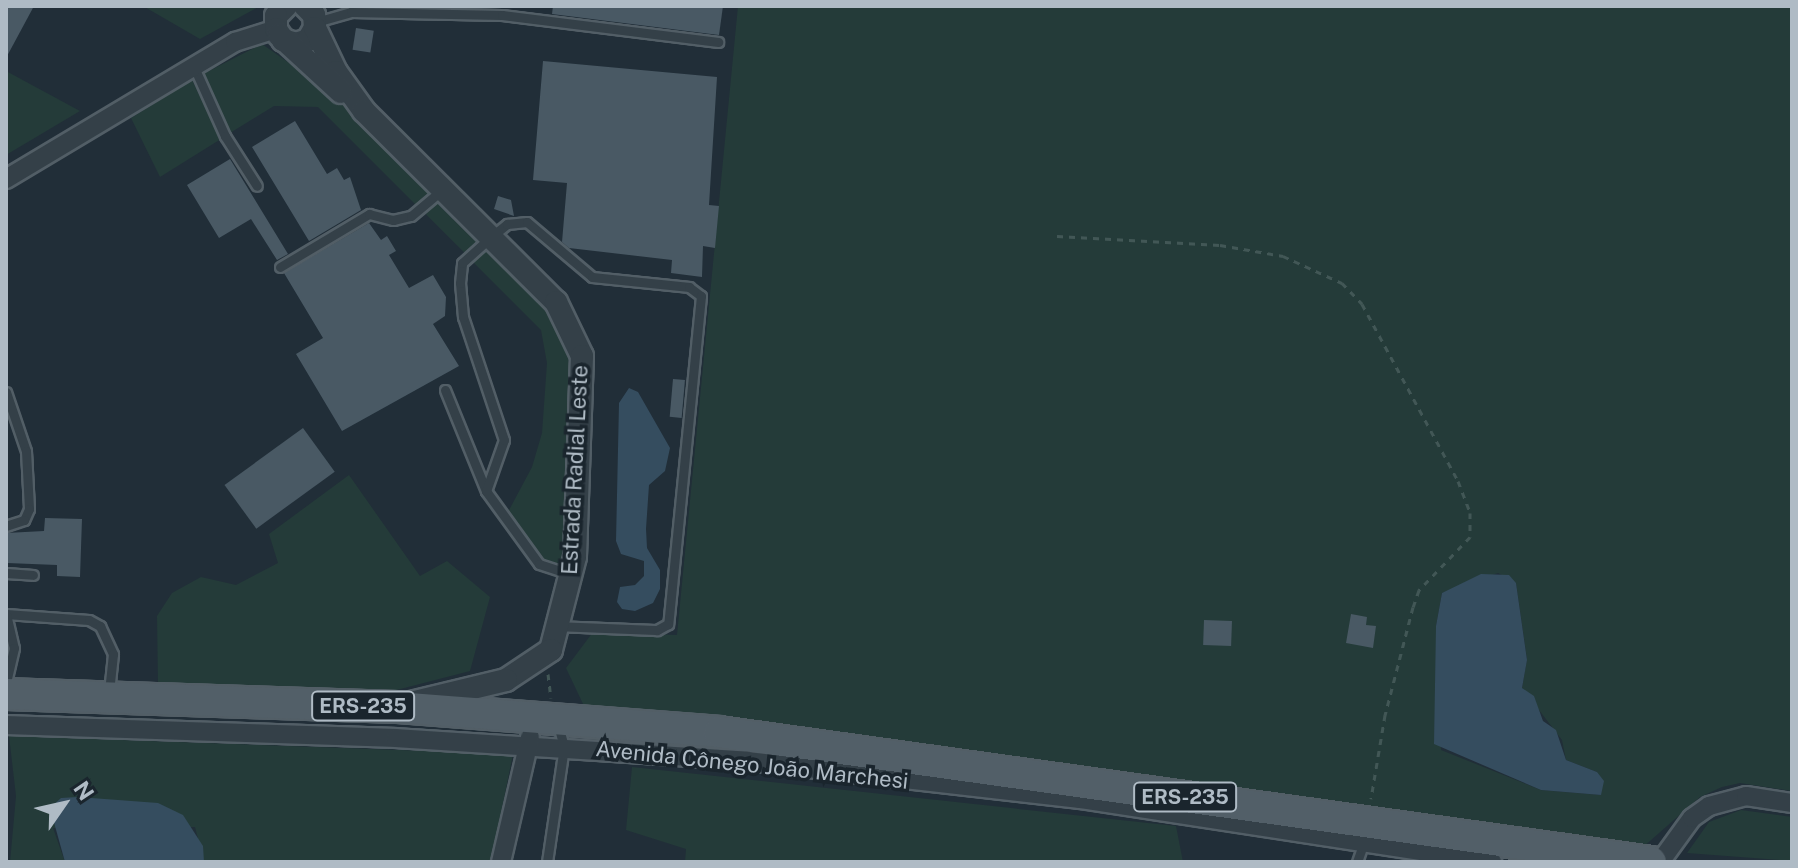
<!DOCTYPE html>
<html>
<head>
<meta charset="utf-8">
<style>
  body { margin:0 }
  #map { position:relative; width:1798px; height:868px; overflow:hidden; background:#212e38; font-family:"Public Sans",sans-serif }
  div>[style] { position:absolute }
  .green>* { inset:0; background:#243b39; transform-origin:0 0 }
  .water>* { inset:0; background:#354d5f }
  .building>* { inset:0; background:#495964; transform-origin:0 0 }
  .path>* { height:3px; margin-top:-1.5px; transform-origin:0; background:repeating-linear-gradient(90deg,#425756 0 6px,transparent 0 12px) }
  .roads { filter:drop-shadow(2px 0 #525e66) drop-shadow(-2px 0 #525e66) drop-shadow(0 2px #525e66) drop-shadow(0 -2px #525e66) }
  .service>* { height:9px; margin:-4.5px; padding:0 4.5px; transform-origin:4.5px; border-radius:4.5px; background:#344048 }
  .minor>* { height:18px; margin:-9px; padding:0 9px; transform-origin:9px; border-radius:9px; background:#344048 }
  .tertiary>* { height:22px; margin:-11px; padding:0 11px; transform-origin:11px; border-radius:11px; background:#344048 }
  .primary>* { height:30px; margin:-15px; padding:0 15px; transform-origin:15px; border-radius:15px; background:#525f68 }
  span { translate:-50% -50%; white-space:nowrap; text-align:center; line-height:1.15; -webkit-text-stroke:7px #1a252d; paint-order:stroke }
  .shield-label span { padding:2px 6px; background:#1a252d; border:2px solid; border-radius:6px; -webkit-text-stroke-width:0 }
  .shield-label { font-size:20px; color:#afbbc5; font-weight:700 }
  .street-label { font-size:22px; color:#afbbc5 }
  .frame { position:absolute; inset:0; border:8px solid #afbbc5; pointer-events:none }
  .north { position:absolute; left:24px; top:764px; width:80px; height:80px; -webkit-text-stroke:6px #1a252d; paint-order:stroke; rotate:56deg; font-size:22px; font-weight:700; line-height:32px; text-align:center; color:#afbbc5 }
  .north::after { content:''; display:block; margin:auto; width:28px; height:36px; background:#afbbc5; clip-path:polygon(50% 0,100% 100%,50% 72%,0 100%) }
</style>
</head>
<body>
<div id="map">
  <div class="green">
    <div style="clip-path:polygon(143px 6px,260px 6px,200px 39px)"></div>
    <div style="clip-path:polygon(evenodd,738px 6px,1792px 6px,1792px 791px,1740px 783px,1722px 787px,1700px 797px,1642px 848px,726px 719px,584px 706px,566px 668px,593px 632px,677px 635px,738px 6px,1498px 573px,1516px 583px,1527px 659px,1522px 688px,1562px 740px,1566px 760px,1597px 772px,1601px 795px,1541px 790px,1441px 750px,1436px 626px,1442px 593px,1498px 573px)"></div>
    <div style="clip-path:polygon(262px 44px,335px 95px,432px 192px,416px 205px,318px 107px,274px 106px,230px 133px,201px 75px)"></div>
    <div style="clip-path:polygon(6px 71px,80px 111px,6px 155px)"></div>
    <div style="clip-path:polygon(192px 80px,221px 139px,160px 177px,131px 118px)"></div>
    <div style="left:440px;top:200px;width:55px;height:20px;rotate:45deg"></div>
    <div style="clip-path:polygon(487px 248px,547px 308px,572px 357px,563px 565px,543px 559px,508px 512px,532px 467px,542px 433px,547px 363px,541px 330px,472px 261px)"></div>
    <div style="clip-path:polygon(349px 475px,420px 576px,447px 561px,490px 597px,470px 671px,385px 693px,158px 685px,157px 616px,172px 593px,201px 577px,236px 585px,278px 563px,269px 534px)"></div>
    <div style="clip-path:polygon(9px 736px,513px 754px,491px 862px,204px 862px,195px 827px,53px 828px,65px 862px,10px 862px,16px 796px)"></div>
    <div style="clip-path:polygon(632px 767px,1176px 826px,1183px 862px,685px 862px,686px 849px,626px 830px)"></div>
    <div style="clip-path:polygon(1741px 810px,1792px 817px,1792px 861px,1687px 853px,1709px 822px)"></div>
  </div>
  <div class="water">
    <div style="clip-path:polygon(629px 388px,638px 392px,670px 448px,665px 471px,649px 485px,646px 529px,647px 548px,660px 570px,660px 589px,653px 603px,635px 611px,622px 609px,617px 602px,620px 587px,635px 585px,644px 576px,644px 561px,621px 554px,616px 541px,619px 403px)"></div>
    <div style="clip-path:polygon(1481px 574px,1509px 575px,1516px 583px,1527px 660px,1522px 688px,1534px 696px,1543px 721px,1556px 730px,1566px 760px,1597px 772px,1604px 781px,1601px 795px,1541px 790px,1434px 744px,1436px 626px,1442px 593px)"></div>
    <div style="clip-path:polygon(78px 797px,158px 803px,183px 815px,203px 846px,204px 862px,65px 862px,50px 808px,61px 798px)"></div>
  </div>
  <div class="building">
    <div style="clip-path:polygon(6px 6px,34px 6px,6px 58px)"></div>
    <div style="clip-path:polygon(553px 6px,723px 6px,719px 35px,552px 14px)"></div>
    <div style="left:356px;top:28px;width:18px;height:22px;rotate:9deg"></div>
    <div style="clip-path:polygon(543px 61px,717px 77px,709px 205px,719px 206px,715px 248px,703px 246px,702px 277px,671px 273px,672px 260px,569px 248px,562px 242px,567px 183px,533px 180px)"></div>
    <div style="clip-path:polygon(295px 121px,327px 174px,337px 168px,344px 180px,350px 177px,361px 210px,309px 241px,252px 147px)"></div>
    <div style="clip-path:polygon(230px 159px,288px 254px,277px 260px,251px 219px,219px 238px,187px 185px)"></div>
    <div style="clip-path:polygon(498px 196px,511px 200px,514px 216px,494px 209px)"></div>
    <div style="clip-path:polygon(369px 223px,381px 240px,387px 236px,396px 251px,389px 255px,409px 288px,433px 275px,446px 297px,445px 316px,433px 324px,459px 366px,342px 431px,296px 354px,323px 338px,284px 273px)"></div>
    <div style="left:673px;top:379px;width:12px;height:38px;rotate:5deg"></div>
    <div style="left:303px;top:428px;width:54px;height:97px;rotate:54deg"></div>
    <div style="clip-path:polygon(45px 518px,82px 519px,80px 577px,57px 576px,57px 565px,7px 563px,6px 533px,44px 531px)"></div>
    <div style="clip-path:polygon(1351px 614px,1367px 617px,1366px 625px,1376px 626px,1373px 648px,1346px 643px)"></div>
    <div style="left:1204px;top:620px;width:28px;height:25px;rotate:2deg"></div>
  </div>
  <div class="path">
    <div style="left:1057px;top:236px;width:163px;rotate:3.2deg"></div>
    <div style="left:1220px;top:245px;width:64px;rotate:9.9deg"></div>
    <div style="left:1283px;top:256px;width:65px;rotate:24.6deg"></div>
    <div style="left:1342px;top:283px;width:29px;rotate:46deg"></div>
    <div style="left:1362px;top:304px;width:201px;rotate:61.5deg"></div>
    <div style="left:1458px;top:481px;width:34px;rotate:69deg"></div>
    <div style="left:1470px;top:513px;width:24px;rotate:90deg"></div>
    <div style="left:1470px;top:537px;width:74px;rotate:133.9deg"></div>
    <div style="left:1419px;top:590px;width:18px;rotate:109deg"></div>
    <div style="left:1413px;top:607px;width:112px;rotate:104.5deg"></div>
    <div style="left:1385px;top:715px;width:85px;rotate:99.5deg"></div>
    <div style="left:548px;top:674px;width:24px;rotate:83deg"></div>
  </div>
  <div class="roads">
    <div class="service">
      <div style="left:316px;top:22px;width:36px;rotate:-16deg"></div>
      <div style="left:351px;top:12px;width:151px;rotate:1.1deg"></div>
      <div style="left:502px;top:15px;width:218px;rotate:7.1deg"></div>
      <div style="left:194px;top:67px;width:76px;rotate:65.8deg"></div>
      <div style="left:225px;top:136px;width:59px;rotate:57.4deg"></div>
      <div style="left:280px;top:267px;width:104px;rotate:-30.8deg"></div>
      <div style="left:369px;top:214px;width:25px;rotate:14deg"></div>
      <div style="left:393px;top:220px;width:18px;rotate:-13deg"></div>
      <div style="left:411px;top:216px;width:40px;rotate:-40deg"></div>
      <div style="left:445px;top:390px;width:109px;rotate:67.9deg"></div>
      <div style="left:486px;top:491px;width:90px;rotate:54deg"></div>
      <div style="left:539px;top:564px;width:33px;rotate:18deg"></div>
      <div style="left:6px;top:392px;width:62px;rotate:71.3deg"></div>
      <div style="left:26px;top:451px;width:58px;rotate:87deg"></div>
      <div style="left:29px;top:509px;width:12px;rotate:114deg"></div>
      <div style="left:24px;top:520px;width:19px;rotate:162deg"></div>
      <div style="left:486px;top:491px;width:54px;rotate:-70.6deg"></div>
      <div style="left:504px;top:440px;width:130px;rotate:-108.4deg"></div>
      <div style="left:463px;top:317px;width:34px;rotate:-95deg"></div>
      <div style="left:460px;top:283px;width:20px;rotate:-84deg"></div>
      <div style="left:462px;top:263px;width:39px;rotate:-42deg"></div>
      <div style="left:491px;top:237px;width:21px;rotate:-39deg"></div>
      <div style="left:507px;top:224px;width:20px;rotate:-6deg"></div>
      <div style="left:527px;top:222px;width:85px;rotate:40.2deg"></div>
      <div style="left:592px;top:277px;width:98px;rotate:5.9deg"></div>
      <div style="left:689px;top:287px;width:15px;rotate:37deg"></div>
      <div style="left:701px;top:296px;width:330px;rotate:95.7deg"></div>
      <div style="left:668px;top:624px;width:13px;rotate:151deg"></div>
      <div style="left:657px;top:630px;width:98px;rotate:-177.7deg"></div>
      <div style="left:6px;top:573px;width:27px;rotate:4deg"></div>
      <div style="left:6px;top:614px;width:83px;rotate:4.1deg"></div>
      <div style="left:89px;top:620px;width:13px;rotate:29deg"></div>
      <div style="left:100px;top:626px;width:31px;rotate:65deg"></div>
      <div style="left:113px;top:654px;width:37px;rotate:96deg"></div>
      <div style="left:6px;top:614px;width:35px;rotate:77deg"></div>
      <div style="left:14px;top:648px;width:35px;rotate:103deg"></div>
      <div style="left:547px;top:862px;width:116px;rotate:-81.6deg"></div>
      <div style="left:564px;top:747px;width:23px;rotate:-105deg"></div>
      <div style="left:1357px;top:862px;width:21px;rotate:-71deg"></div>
    </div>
    <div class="minor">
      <div style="left:6px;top:179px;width:267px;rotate:-30.9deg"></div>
      <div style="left:235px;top:42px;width:43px;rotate:-17.6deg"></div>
      <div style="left:6px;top:725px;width:390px;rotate:1.9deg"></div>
      <div style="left:396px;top:738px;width:352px;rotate:3.7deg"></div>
      <div style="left:747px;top:761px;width:335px;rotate:6.5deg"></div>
      <div style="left:1080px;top:799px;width:417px;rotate:8.7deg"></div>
      <div style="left:501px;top:862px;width:128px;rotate:-76.9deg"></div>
      <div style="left:1660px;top:862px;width:54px;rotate:-54deg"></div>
      <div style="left:1692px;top:818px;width:21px;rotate:-35deg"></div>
      <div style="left:1709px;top:806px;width:38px;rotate:-15deg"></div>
      <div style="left:1746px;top:796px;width:47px;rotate:8.7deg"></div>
    </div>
    <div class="tertiary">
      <div style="left:286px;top:6px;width:14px;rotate:135deg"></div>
      <div style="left:276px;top:16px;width:13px;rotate:90deg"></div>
      <div style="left:276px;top:29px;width:13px;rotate:58deg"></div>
      <div style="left:283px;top:40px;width:14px;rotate:17deg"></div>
      <div style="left:296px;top:44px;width:13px;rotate:-18deg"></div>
      <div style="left:308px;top:40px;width:14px;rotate:-60deg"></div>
      <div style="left:315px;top:28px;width:13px;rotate:-94deg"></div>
      <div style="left:314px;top:15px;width:13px;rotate:-135deg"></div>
      <div style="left:315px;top:28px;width:49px;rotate:64.5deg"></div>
      <div style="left:336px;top:72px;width:48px;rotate:54.3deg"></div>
      <div style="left:364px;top:111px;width:271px;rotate:44.9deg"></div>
      <div style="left:556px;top:302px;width:60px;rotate:64.3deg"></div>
      <div style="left:582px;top:356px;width:201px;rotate:92deg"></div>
      <div style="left:575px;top:557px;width:96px;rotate:104.5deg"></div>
      <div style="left:551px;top:650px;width:54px;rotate:146.3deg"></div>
      <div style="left:506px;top:680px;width:99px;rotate:166.5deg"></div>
      <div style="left:279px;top:35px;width:84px;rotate:42.6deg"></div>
    </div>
    <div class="primary">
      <div style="left:6px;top:694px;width:391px;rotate:1.9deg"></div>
      <div style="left:397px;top:707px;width:323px;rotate:4.4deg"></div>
      <div style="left:719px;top:732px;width:941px;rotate:7.94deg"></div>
    </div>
  </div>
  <div class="shield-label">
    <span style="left:363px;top:706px">ERS-235</span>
    <span style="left:1185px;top:797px">ERS-235</span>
  </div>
  <div class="street-label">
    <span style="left:575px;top:470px;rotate:-87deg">Estrada Radial Leste</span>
    <span style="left:752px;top:765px;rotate:6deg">Avenida Cônego João Marchesi</span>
  </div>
  <div class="frame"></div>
  <div class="north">N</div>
</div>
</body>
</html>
